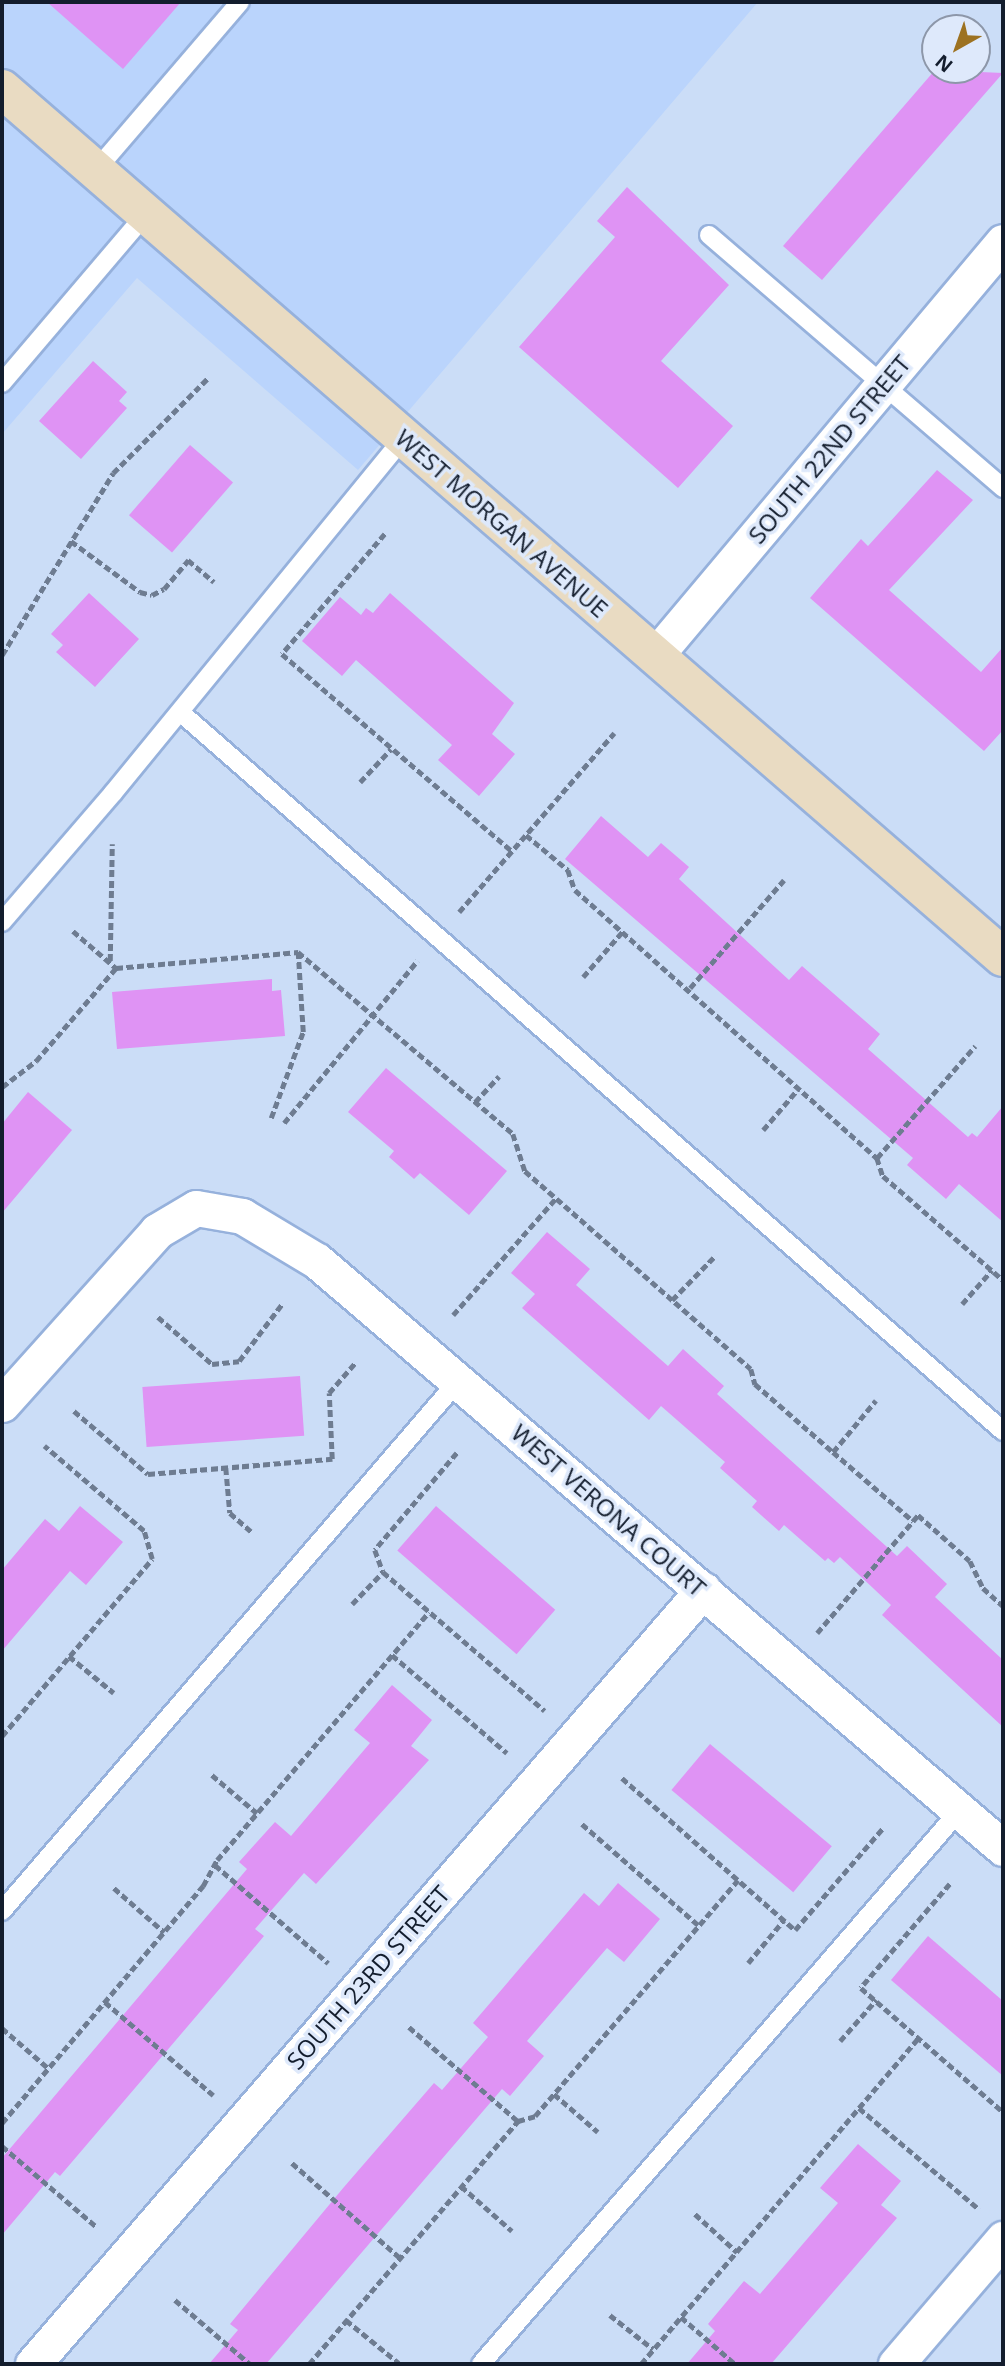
<!DOCTYPE html>
<html>
<head>
<meta charset="utf-8">
<style>
  body { margin:0 }
  #map { position:relative; width:1005px; height:2366px; overflow:hidden; background:#cbddf7; font-family:"Open Sans",sans-serif }
  div>[style] { position:absolute }
  .built>* { inset:0; background:#bad4fc }
  .building>* { inset:0; background:#df93f4; transform-origin:0 0 }
  .path>* { height:4.5px; margin-top:-2.25px; transform-origin:0; background:repeating-linear-gradient(90deg,#6e7c91 0 7px,transparent 0 10.5px) }
  .roads { filter:drop-shadow(2px 0 #96b1dc) drop-shadow(-2px 0 #96b1dc) drop-shadow(0 2px #96b1dc) drop-shadow(0 -2px #96b1dc) }
  .lane>* { height:18px; margin:-9px; padding:0 9px; transform-origin:9px; border-radius:9px; background:#fff }
  .street>* { height:35px; margin:-17.5px; padding:0 17.5px; transform-origin:17.5px; border-radius:17.5px; background:#fff }
  .secondary>* { height:38px; margin:-19px; padding:0 19px; transform-origin:19px; border-radius:19px; background:#e9dbc2 }
  span { translate:-50% -50%; white-space:nowrap; text-align:center; line-height:1.15; -webkit-text-stroke:7px #dee9fb; paint-order:stroke }
  .street-label { font-size:24px; color:#131d2d }
  .frame { position:absolute; inset:0; border:4px solid #131d2d; pointer-events:none }
  .north { position:absolute; left:921px; top:14px; width:70px; height:70px; box-sizing:border-box; background:#dee9fb; border:2px solid #8d97a9; border-radius:50%; rotate:220deg; font-size:19px; font-weight:700; line-height:28px; text-align:center; color:#131d2d }
  .north::after { content:''; display:block; margin:auto; width:24px; height:32px; background:#9d7221; clip-path:polygon(50% 0,100% 100%,50% 72%,0 100%) }
</style>
</head>
<body>
<div id="map">
  <div class="built">
    <div style="clip-path:polygon(2px 2px,758px 2px,358px 470px,137px 278px,2px 434px)"></div>
  </div>
  <div class="building">
    <div style="clip-path:polygon(47px 2px,181px 2px,123px 69px)"></div>
    <div style="clip-path:polygon(935px 70px,1003px 73px,822px 280px,783px 246px)"></div>
    <div style="clip-path:polygon(627px 187px,729px 285px,661px 361px,733px 426px,678px 488px,519px 347px,615px 237px,597px 221px)"></div>
    <div style="clip-path:polygon(93px 361px,127px 392px,119px 401px,127px 408px,81px 459px,39px 421px)"></div>
    <div style="left:190px;top:445px;width:57px;height:93px;rotate:41deg"></div>
    <div style="clip-path:polygon(937px 470px,973px 500px,889px 590px,981px 672px,1003px 647px,1003px 730px,984px 751px,810px 598px,861px 539px,868px 546px)"></div>
    <div style="clip-path:polygon(89px 593px,139px 639px,95px 687px,56px 652px,63px 645px,51px 634px)"></div>
    <div style="clip-path:polygon(390px 593px,514px 703px,492px 734px,515px 754px,479px 796px,438px 760px,452px 745px,356px 660px,342px 676px,302px 641px,340px 597px,361px 615px,366px 608px,373px 613px)"></div>
    <div style="clip-path:polygon(601px 816px,648px 857px,661px 843px,689px 867px,679px 879px,789px 980px,802px 966px,880px 1034px,868px 1049px,968px 1137px,972px 1133px,977px 1137px,1003px 1106px,1003px 1222px,959px 1184px,946px 1199px,907px 1165px,913px 1158px,565px 859px)"></div>
    <div style="clip-path:polygon(272px 979px,272px 991px,281px 990px,285px 1036px,117px 1049px,112px 992px)"></div>
    <div style="clip-path:polygon(386px 1068px,507px 1171px,469px 1215px,420px 1173px,414px 1179px,389px 1157px,394px 1151px,348px 1112px)"></div>
    <div style="clip-path:polygon(28px 1092px,72px 1130px,2px 1213px,2px 1124px)"></div>
    <div style="clip-path:polygon(547px 1232px,590px 1269px,576px 1285px,668px 1366px,683px 1349px,724px 1386px,717px 1394px,897px 1556px,907px 1546px,947px 1584px,935px 1597px,1003px 1660px,1003px 1727px,882px 1615px,891px 1605px,840px 1557px,834px 1563px,828px 1558px,825px 1561px,784px 1525px,779px 1531px,752px 1507px,757px 1501px,720px 1468px,725px 1462px,661px 1406px,649px 1420px,522px 1308px,535px 1294px,511px 1273px)"></div>
    <div style="left:300px;top:1376px;width:60px;height:158px;rotate:86deg"></div>
    <div style="clip-path:polygon(80px 1506px,123px 1542px,86px 1585px,70px 1571px,2px 1651px,2px 1570px,45px 1519px,59px 1531px)"></div>
    <div style="left:436px;top:1506px;width:158px;height:59px;rotate:41deg"></div>
    <div style="clip-path:polygon(392px 1685px,432px 1720px,411px 1746px,429px 1760px,316px 1884px,304px 1873px,255px 1929px,264px 1936px,228px 1979px,60px 2176px,55px 2172px,2px 2235px,2px 2158px,247px 1869px,239px 1862px,275px 1822px,291px 1836px,370px 1743px,354px 1730px)"></div>
    <div style="left:710px;top:1744px;width:159px;height:60px;rotate:40deg"></div>
    <div style="clip-path:polygon(618px 1883px,660px 1919px,624px 1962px,607px 1948px,527px 2041px,544px 2056px,510px 2096px,502px 2089px,266px 2364px,209px 2364px,238px 2330px,230px 2324px,344px 2187px,434px 2083px,442px 2090px,488px 2037px,473px 2023px,584px 1893px,599px 1906px)"></div>
    <div style="clip-path:polygon(928px 1936px,1003px 2001px,1003px 2076px,891px 1980px)"></div>
    <div style="clip-path:polygon(858px 2144px,901px 2181px,881px 2205px,897px 2218px,771px 2364px,687px 2364px,715px 2331px,708px 2324px,744px 2281px,760px 2294px,838px 2203px,820px 2188px)"></div>
  </div>
  <div class="path">
    <div style="left:385px;top:534px;width:158px;rotate:130.6deg"></div>
    <div style="left:282px;top:654px;width:303px;rotate:40.6deg"></div>
    <div style="left:71px;top:541px;width:86px;rotate:36.5deg"></div>
    <div style="left:140px;top:592px;width:12px;rotate:14deg"></div>
    <div style="left:152px;top:595px;width:13px;rotate:-27deg"></div>
    <div style="left:164px;top:589px;width:38px;rotate:-50deg"></div>
    <div style="left:188px;top:560px;width:34px;rotate:40deg"></div>
    <div style="left:2px;top:655px;width:213px;rotate:-58.6deg"></div>
    <div style="left:113px;top:473px;width:133px;rotate:-45deg"></div>
    <div style="left:360px;top:782px;width:45px;rotate:-46.8deg"></div>
    <div style="left:526px;top:835px;width:55px;rotate:39.8deg"></div>
    <div style="left:568px;top:870px;width:21px;rotate:71deg"></div>
    <div style="left:575px;top:890px;width:404px;rotate:41.6deg"></div>
    <div style="left:877px;top:1158px;width:149px;rotate:-48.8deg"></div>
    <div style="left:459px;top:912px;width:237px;rotate:-49.1deg"></div>
    <div style="left:73px;top:931px;width:57px;rotate:40.7deg"></div>
    <div style="left:116px;top:968px;width:183px;rotate:-5deg"></div>
    <div style="left:298px;top:952px;width:282px;rotate:40.2deg"></div>
    <div style="left:513px;top:1134px;width:39px;rotate:72deg"></div>
    <div style="left:525px;top:1171px;width:300px;rotate:41.2deg"></div>
    <div style="left:751px;top:1369px;width:16px;rotate:75deg"></div>
    <div style="left:755px;top:1384px;width:103px;rotate:41.1deg"></div>
    <div style="left:833px;top:1452px;width:106px;rotate:40.8deg"></div>
    <div style="left:913px;top:1521px;width:8px;rotate:-50deg"></div>
    <div style="left:918px;top:1515px;width:69px;rotate:41.5deg"></div>
    <div style="left:970px;top:1561px;width:30px;rotate:64deg"></div>
    <div style="left:983px;top:1588px;width:27px;rotate:42deg"></div>
    <div style="left:110px;top:961px;width:117px;rotate:-89deg"></div>
    <div style="left:583px;top:977px;width:61px;rotate:-49deg"></div>
    <div style="left:690px;top:988px;width:143px;rotate:-49deg"></div>
    <div style="left:2px;top:1087px;width:43px;rotate:-37.4deg"></div>
    <div style="left:36px;top:1061px;width:123px;rotate:-49.3deg"></div>
    <div style="left:475px;top:1102px;width:35px;rotate:-47deg"></div>
    <div style="left:271px;top:1118px;width:92px;rotate:-69.6deg"></div>
    <div style="left:303px;top:1032px;width:79px;rotate:-93.6deg"></div>
    <div style="left:284px;top:1123px;width:210px;rotate:-50.6deg"></div>
    <div style="left:763px;top:1130px;width:54px;rotate:-49.5deg"></div>
    <div style="left:877px;top:1158px;width:19px;rotate:72deg"></div>
    <div style="left:883px;top:1176px;width:159px;rotate:40.9deg"></div>
    <div style="left:672px;top:1300px;width:60px;rotate:-45.7deg"></div>
    <div style="left:962px;top:1304px;width:45px;rotate:-48.6deg"></div>
    <div style="left:453px;top:1315px;width:156px;rotate:-48.6deg"></div>
    <div style="left:158px;top:1317px;width:72px;rotate:41deg"></div>
    <div style="left:212px;top:1364px;width:27px;rotate:-6deg"></div>
    <div style="left:239px;top:1361px;width:71px;rotate:-53deg"></div>
    <div style="left:74px;top:1411px;width:97px;rotate:40.4deg"></div>
    <div style="left:148px;top:1474px;width:185px;rotate:-4.7deg"></div>
    <div style="left:332px;top:1459px;width:66px;rotate:-92.6deg"></div>
    <div style="left:329px;top:1393px;width:40px;rotate:-49deg"></div>
    <div style="left:833px;top:1452px;width:67px;rotate:-50.4deg"></div>
    <div style="left:457px;top:1453px;width:127px;rotate:130.2deg"></div>
    <div style="left:375px;top:1550px;width:23px;rotate:70deg"></div>
    <div style="left:383px;top:1572px;width:213px;rotate:40.6deg"></div>
    <div style="left:226px;top:1468px;width:45px;rotate:84.9deg"></div>
    <div style="left:230px;top:1513px;width:28px;rotate:41deg"></div>
    <div style="left:352px;top:1604px;width:45px;rotate:-45.9deg"></div>
    <div style="left:817px;top:1633px;width:148px;rotate:-49.4deg"></div>
    <div style="left:392px;top:1655px;width:151px;rotate:40.4deg"></div>
    <div style="left:69px;top:1656px;width:58px;rotate:39.4deg"></div>
    <div style="left:2px;top:1736px;width:232px;rotate:-49.7deg"></div>
    <div style="left:152px;top:1559px;width:29px;rotate:-106deg"></div>
    <div style="left:144px;top:1531px;width:131px;rotate:-139.6deg"></div>
    <div style="left:212px;top:1775px;width:59px;rotate:40.2deg"></div>
    <div style="left:622px;top:1778px;width:230px;rotate:41.3deg"></div>
    <div style="left:795px;top:1930px;width:136px;rotate:-49.2deg"></div>
    <div style="left:582px;top:1824px;width:154px;rotate:41deg"></div>
    <div style="left:215px;top:1865px;width:150px;rotate:40.9deg"></div>
    <div style="left:950px;top:1884px;width:137px;rotate:130.6deg"></div>
    <div style="left:861px;top:1988px;width:189px;rotate:41.1deg"></div>
    <div style="left:114px;top:1888px;width:67px;rotate:41.3deg"></div>
    <div style="left:748px;top:1963px;width:56px;rotate:-50.1deg"></div>
    <div style="left:105px;top:2002px;width:143px;rotate:40.7deg"></div>
    <div style="left:409px;top:2027px;width:144px;rotate:40.8deg"></div>
    <div style="left:518px;top:2121px;width:18px;rotate:-16deg"></div>
    <div style="left:535px;top:2116px;width:311px;rotate:-49.3deg"></div>
    <div style="left:2px;top:2028px;width:61px;rotate:41deg"></div>
    <div style="left:840px;top:2041px;width:55px;rotate:-48.7deg"></div>
    <div style="left:554px;top:2094px;width:58px;rotate:40.8deg"></div>
    <div style="left:859px;top:2108px;width:157px;rotate:40.1deg"></div>
    <div style="left:2px;top:2123px;width:311px;rotate:-49.7deg"></div>
    <div style="left:203px;top:1886px;width:30px;rotate:-62deg"></div>
    <div style="left:217px;top:1860px;width:326px;rotate:-49.5deg"></div>
    <div style="left:2px;top:2146px;width:125px;rotate:40.5deg"></div>
    <div style="left:292px;top:2163px;width:144px;rotate:41.3deg"></div>
    <div style="left:461px;top:2186px;width:68px;rotate:41.4deg"></div>
    <div style="left:695px;top:2214px;width:57px;rotate:42.1deg"></div>
    <div style="left:175px;top:2300px;width:99px;rotate:40.5deg"></div>
    <div style="left:610px;top:2315px;width:55px;rotate:38.3deg"></div>
    <div style="left:681px;top:2317px;width:72px;rotate:41deg"></div>
    <div style="left:346px;top:2320px;width:68px;rotate:39.1deg"></div>
    <div style="left:309px;top:2364px;width:321px;rotate:-49.3deg"></div>
    <div style="left:641px;top:2364px;width:428px;rotate:-49.6deg"></div>
  </div>
  <div class="roads">
    <div class="lane">
      <div style="left:96px;top:170px;width:221px;rotate:-49.4deg"></div>
      <div style="left:709px;top:235px;width:388px;rotate:40.7deg"></div>
      <div style="left:2px;top:383px;width:222px;rotate:-49.6deg"></div>
      <div style="left:180px;top:712px;width:1093px;rotate:41.14deg"></div>
      <div style="left:2px;top:922px;width:170px;rotate:-49.3deg"></div>
      <div style="left:113px;top:793px;width:459px;rotate:-50.7deg"></div>
      <div style="left:2px;top:1911px;width:699px;rotate:-49.29deg"></div>
      <div style="left:481px;top:2364px;width:732px;rotate:-49.15deg"></div>
    </div>
    <div class="street">
      <div style="left:655px;top:656px;width:541px;rotate:-49.95deg"></div>
      <div style="left:2px;top:1404px;width:232px;rotate:-48.1deg"></div>
      <div style="left:157px;top:1231px;width:45px;rotate:-30.5deg"></div>
      <div style="left:196px;top:1208px;width:47px;rotate:9.9deg"></div>
      <div style="left:242px;top:1216px;width:87px;rotate:31deg"></div>
      <div style="left:317px;top:1261px;width:903px;rotate:40.55deg"></div>
      <div style="left:33px;top:2364px;width:1024px;rotate:-49.12deg"></div>
      <div style="left:896px;top:2364px;width:165px;rotate:-49.4deg"></div>
    </div>
    <div class="secondary">
      <div style="left:2px;top:89px;width:1325px;rotate:40.93deg"></div>
    </div>
  </div>
  <div class="street-label">
    <span style="left:829px;top:449px;rotate:-50deg">SOUTH 22ND STREET</span>
    <span style="left:502px;top:523px;rotate:41deg">WEST MORGAN AVENUE</span>
    <span style="left:609px;top:1510px;rotate:41deg">WEST VERONA COURT</span>
    <span style="left:368px;top:1977px;rotate:-49deg">SOUTH 23RD STREET</span>
  </div>
  <div class="frame"></div>
  <div class="north">N</div>
</div>
</body>
</html>
